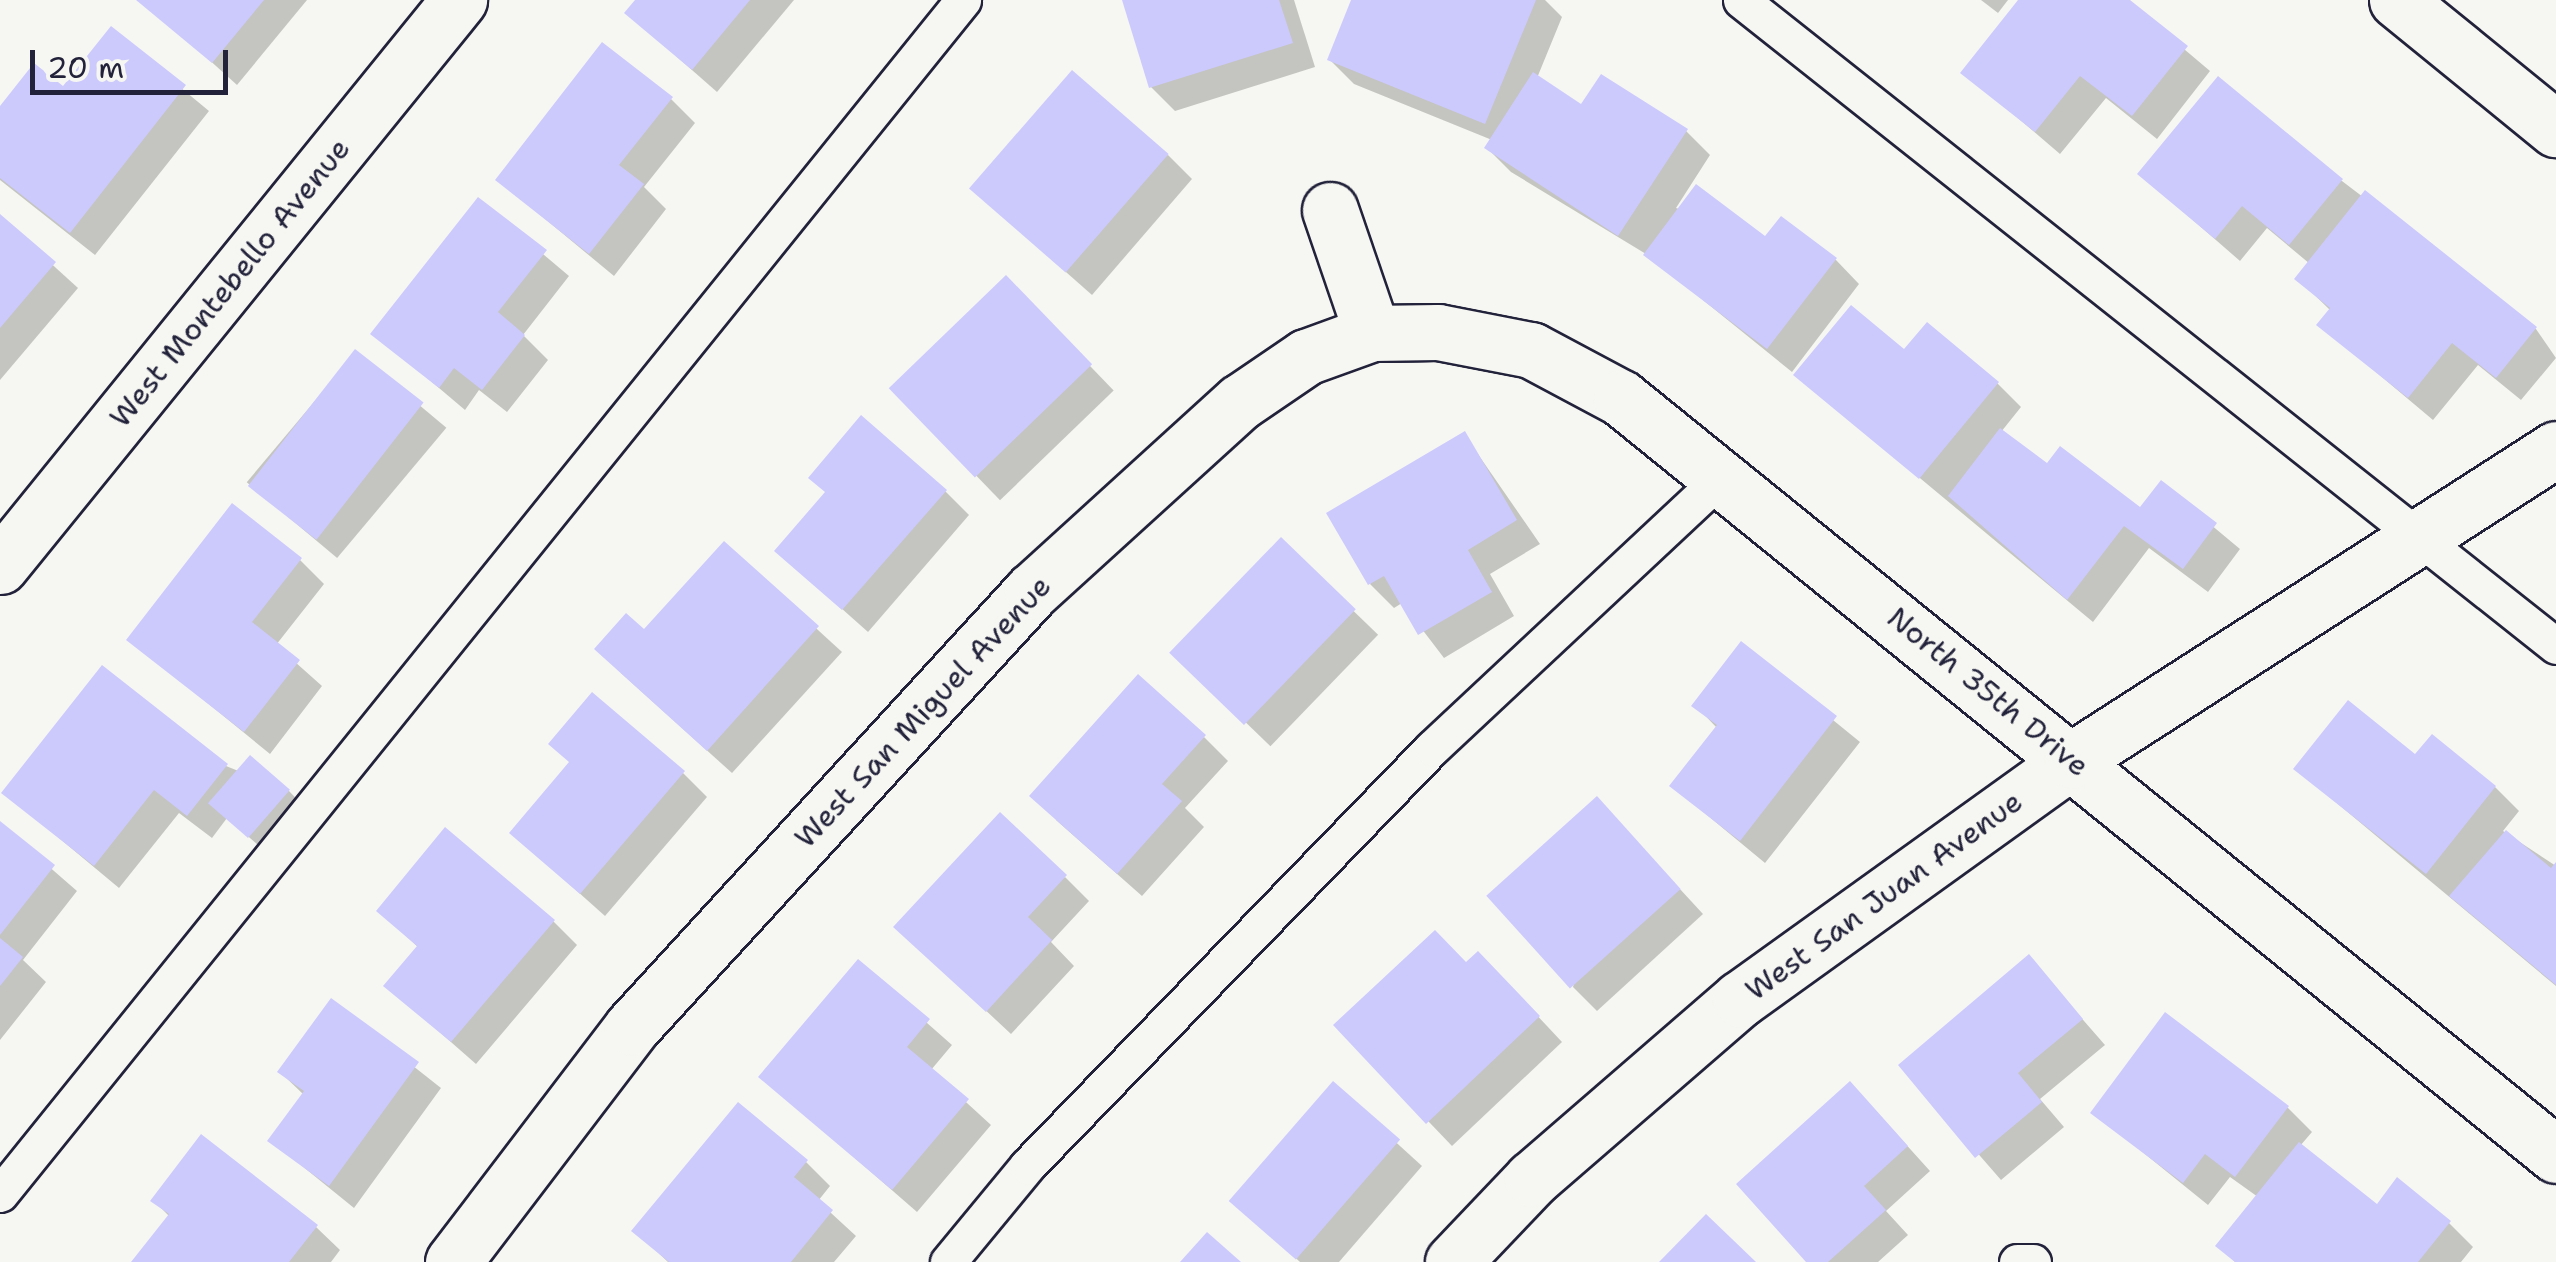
<!DOCTYPE html>
<html>
<head>
<meta charset="utf-8">
<style>
  body { margin:0 }
  #map { position:relative; width:2556px; height:1262px; overflow:hidden; background:#f6f6f2; font-family:"Shantell Sans",sans-serif }
  div>[style] { position:absolute }
  .shadow>* { inset:0; background:#0003; transform-origin:0 0 }
  .building>* { inset:0; background:#cccafc; transform-origin:0 0 }
  .roads { filter:drop-shadow(2px 0 #22223b) drop-shadow(-2px 0 #22223b) drop-shadow(0 2px #22223b) drop-shadow(0 -2px #22223b) }
  .lane>* { height:35px; margin:-17.5px; padding:0 17.5px; transform-origin:17.5px; border-radius:17.5px; background:#f6f6f2 }
  .street>* { height:55px; margin:-27.5px; padding:0 27.5px; transform-origin:27.5px; border-radius:27.5px; background:#f6f6f2 }
  .secondary>* { height:55px; margin:-27.5px; padding:0 27.5px; transform-origin:27.5px; border-radius:27.5px; background:#f6f6f2 }
  span { translate:-50% -50%; white-space:nowrap; text-align:center; line-height:1.15; -webkit-text-stroke:9px #f6f6f2; paint-order:stroke }
  .street-label { font-size:30px; color:#22223b }
  .scale { position:absolute; left:30px; top:50px; width:198px; height:45px; box-sizing:border-box; border:5px solid #22223b; border-top:0; padding-left:12px; font-size:30px; line-height:35px; white-space:nowrap; color:#22223b; -webkit-text-stroke:8px #f6f6f2; paint-order:stroke }
</style>
</head>
<body>
<div id="map">
  <div class="shadow">
    <div style="clip-path:polygon(143px 0,307px 0,237px 85px)"></div>
    <div style="clip-path:polygon(638px 0,794px 0,717px 92px,627px 13px)"></div>
    <div style="clip-path:polygon(1124px 0,1294px 0,1315px 67px,1175px 111px,1151px 87px)"></div>
    <div style="clip-path:polygon(1354px 0,1545px 0,1562px 17px,1537px 78px,1582px 107px,1686px 131px,1710px 155px,1676px 208px,1836px 260px,1859px 284px,1792px 372px,1646px 254px,1511px 172px,1487px 148px,1492px 140px,1354px 84px,1330px 60px)"></div>
    <div style="clip-path:polygon(1981px 0,2008px 0,1998px 13px)"></div>
    <div style="clip-path:polygon(2021px 0,2126px 0,2210px 71px,2157px 139px,2106px 98px,2060px 154px,1964px 72px)"></div>
    <div style="clip-path:polygon(111px 30px,209px 111px,95px 255px,0 180px,0 110px,63px 89px)"></div>
    <div style="clip-path:polygon(671px 99px,695px 123px,644px 187px,666px 209px,614px 276px,498px 180px)"></div>
    <div style="clip-path:polygon(1168px 155px,1192px 179px,1092px 295px,973px 190px)"></div>
    <div style="clip-path:polygon(2140px 174px,2342px 181px,2536px 329px,2556px 358px,2521px 400px,2478px 365px,2433px 420px,2320px 325px,2331px 311px,2298px 279px,2310px 264px,2267px 228px,2240px 261px)"></div>
    <div style="clip-path:polygon(479px 200px,569px 276px,523px 335px,548px 360px,507px 412px,479px 390px,465px 410px,374px 333px)"></div>
    <div style="clip-path:polygon(0 217px,78px 288px,0 380px)"></div>
    <div style="left:1006px;top:279px;width:155px;height:158px;rotate:46deg"></div>
    <div style="left:356px;top:352px;width:118px;height:170px;rotate:40deg"></div>
    <div style="clip-path:polygon(1904px 352px,1997px 383px,2021px 407px,2001px 432px,2047px 466px,2140px 510px,2162px 484px,2240px 549px,2208px 592px,2149px 548px,2093px 622px,1796px 375px)"></div>
    <div style="clip-path:polygon(1464px 434px,1540px 544px,1490px 574px,1514px 616px,1444px 658px,1402px 603px,1394px 608px,1370px 584px)"></div>
    <div style="clip-path:polygon(945px 491px,969px 515px,868px 632px,777px 551px,827px 493px)"></div>
    <div style="left:1281px;top:541px;width:135px;height:155px;rotate:44deg"></div>
    <div style="clip-path:polygon(724px 544px,842px 652px,732px 773px,621px 673px,644px 632px)"></div>
    <div style="clip-path:polygon(300px 560px,324px 584px,276px 645px,322px 686px,270px 754px,129px 639px)"></div>
    <div style="clip-path:polygon(1741px 645px,1860px 742px,1765px 863px,1672px 786px,1717px 728px,1695px 705px)"></div>
    <div style="clip-path:polygon(1204px 737px,1228px 761px,1185px 808px,1204px 827px,1142px 896px,1056px 820px)"></div>
    <div style="clip-path:polygon(2416px 758px,2495px 787px,2519px 811px,2503px 831px,2556px 866px,2556px 986px,2296px 769px)"></div>
    <div style="clip-path:polygon(226px 766px,289px 791px,312px 815px,274px 859px,227px 818px,212px 838px,179px 813px,119px 888px,5px 793px)"></div>
    <div style="clip-path:polygon(683px 773px,707px 797px,605px 916px,512px 833px)"></div>
    <div style="clip-path:polygon(0 824px,77px 891px,23px 960px,46px 982px,0 1040px)"></div>
    <div style="clip-path:polygon(1620px 824px,1703px 914px,1597px 1011px,1573px 987px)"></div>
    <div style="clip-path:polygon(1065px 877px,1089px 901px,1051px 942px,1074px 966px,1011px 1034px,921px 950px)"></div>
    <div style="clip-path:polygon(379px 911px,553px 921px,577px 945px,476px 1064px,387px 986px,419px 948px)"></div>
    <div style="clip-path:polygon(2029px 958px,2105px 1045px,2040px 1099px,2064px 1127px,2001px 1180px,1901px 1065px)"></div>
    <div style="clip-path:polygon(859px 963px,952px 1045px,931px 1070px,991px 1125px,917px 1212px,762px 1077px)"></div>
    <div style="clip-path:polygon(1467px 966px,1502px 978px,1562px 1042px,1452px 1146px,1337px 1026px)"></div>
    <div style="clip-path:polygon(332px 1002px,441px 1088px,354px 1208px,270px 1140px,304px 1095px,280px 1072px)"></div>
    <div style="clip-path:polygon(2166px 1016px,2288px 1108px,2312px 1132px,2300px 1146px,2378px 1208px,2449px 1223px,2473px 1247px,2461px 1262px,2235px 1262px,2219px 1246px,2258px 1197px,2230px 1177px,2208px 1205px,2093px 1112px)"></div>
    <div style="clip-path:polygon(1333px 1085px,1422px 1166px,1339px 1262px,1300px 1262px,1233px 1201px)"></div>
    <div style="clip-path:polygon(1874px 1109px,1930px 1171px,1886px 1211px,1908px 1235px,1878px 1262px,1809px 1262px)"></div>
    <div style="clip-path:polygon(806px 1162px,830px 1186px,818px 1201px,856px 1236px,834px 1262px,668px 1262px,635px 1231px)"></div>
    <div style="clip-path:polygon(153px 1200px,316px 1227px,340px 1250px,331px 1262px,134px 1262px,170px 1217px)"></div>
  </div>
  <div class="building">
    <div style="clip-path:polygon(136px 0,264px 0,212px 63px)"></div>
    <div style="clip-path:polygon(635px 0,750px 0,692px 70px,624px 13px)"></div>
    <div style="clip-path:polygon(1122px 0,1279px 0,1293px 43px,1149px 88px)"></div>
    <div style="clip-path:polygon(1351px 0,1536px 0,1485px 124px,1327px 60px)"></div>
    <div style="clip-path:polygon(2018px 0,2130px 0,2188px 46px,2132px 116px,2080px 76px,2035px 132px,1960px 73px)"></div>
    <div style="clip-path:polygon(111px 26px,186px 85px,70px 233px,0 178px,0 106px,34px 63px,63px 86px)"></div>
    <div style="clip-path:polygon(602px 42px,673px 97px,619px 165px,644px 184px,589px 254px,495px 180px)"></div>
    <div style="left:1072px;top:70px;width:128px;height:157px;rotate:41deg"></div>
    <div style="clip-path:polygon(1533px 72px,1581px 104px,1601px 74px,1688px 129px,1618px 236px,1484px 148px)"></div>
    <div style="clip-path:polygon(2218px 76px,2343px 179px,2289px 245px,2242px 206px,2215px 239px,2137px 174px)"></div>
    <div style="clip-path:polygon(1696px 184px,1765px 236px,1781px 216px,1837px 258px,1767px 349px,1643px 255px)"></div>
    <div style="clip-path:polygon(2365px 190px,2537px 327px,2496px 378px,2452px 343px,2408px 398px,2316px 325px,2330px 308px,2294px 279px)"></div>
    <div style="clip-path:polygon(478px 197px,547px 250px,498px 312px,525px 335px,482px 390px,454px 368px,439px 388px,370px 334px)"></div>
    <div style="clip-path:polygon(0 214px,56px 262px,0 328px)"></div>
    <div style="left:1006px;top:275px;width:124px;height:163px;rotate:46deg"></div>
    <div style="clip-path:polygon(1851px 305px,1904px 349px,1927px 322px,1999px 382px,1919px 479px,1793px 375px)"></div>
    <div style="left:355px;top:349px;width:87px;height:174px;rotate:38deg"></div>
    <div style="clip-path:polygon(861px 415px,947px 490px,842px 610px,774px 551px,825px 492px,808px 478px)"></div>
    <div style="clip-path:polygon(2000px 428px,2047px 463px,2060px 446px,2140px 507px,2161px 480px,2217px 523px,2183px 569px,2124px 526px,2067px 600px,1948px 496px)"></div>
    <div style="clip-path:polygon(1465px 431px,1517px 520px,1468px 550px,1492px 592px,1418px 635px,1384px 576px,1368px 585px,1326px 513px)"></div>
    <div style="clip-path:polygon(232px 503px,302px 558px,252px 622px,300px 660px,244px 732px,126px 640px)"></div>
    <div style="left:1281px;top:537px;width:104px;height:161px;rotate:44deg"></div>
    <div style="clip-path:polygon(724px 541px,819px 626px,707px 751px,594px 649px,626px 613px,644px 629px)"></div>
    <div style="clip-path:polygon(1741px 641px,1837px 716px,1740px 841px,1669px 786px,1717px 725px,1691px 706px)"></div>
    <div style="clip-path:polygon(102px 665px,228px 764px,187px 816px,154px 790px,94px 866px,1px 793px)"></div>
    <div style="clip-path:polygon(1138px 674px,1206px 735px,1162px 784px,1182px 801px,1117px 874px,1029px 796px)"></div>
    <div style="clip-path:polygon(592px 692px,685px 771px,580px 894px,509px 833px,569px 762px,548px 744px)"></div>
    <div style="clip-path:polygon(2348px 700px,2415px 754px,2432px 734px,2496px 786px,2426px 874px,2293px 769px)"></div>
    <div style="left:250px;top:755px;width:53px;height:64px;rotate:41deg"></div>
    <div style="left:1597px;top:796px;width:125px;height:149px;rotate:48deg"></div>
    <div style="clip-path:polygon(1000px 812px,1067px 875px,1028px 917px,1052px 940px,986px 1012px,893px 927px)"></div>
    <div style="clip-path:polygon(0 821px,55px 865px,0 935px)"></div>
    <div style="clip-path:polygon(445px 827px,555px 920px,451px 1042px,383px 986px,417px 946px,376px 911px)"></div>
    <div style="clip-path:polygon(2506px 830px,2551px 868px,2556px 862px,2556px 985px,2449px 896px)"></div>
    <div style="clip-path:polygon(1435px 930px,1466px 962px,1478px 951px,1540px 1016px,1426px 1124px,1333px 1025px)"></div>
    <div style="clip-path:polygon(0 938px,23px 957px,0 986px)"></div>
    <div style="clip-path:polygon(2029px 954px,2083px 1019px,2018px 1073px,2042px 1102px,1975px 1158px,1898px 1065px)"></div>
    <div style="clip-path:polygon(858px 959px,930px 1019px,907px 1047px,969px 1099px,892px 1190px,758px 1077px)"></div>
    <div style="clip-path:polygon(331px 998px,419px 1062px,329px 1186px,267px 1141px,304px 1091px,277px 1072px)"></div>
    <div style="clip-path:polygon(2165px 1012px,2289px 1106px,2235px 1177px,2205px 1154px,2183px 1183px,2090px 1113px)"></div>
    <div style="left:1333px;top:1081px;width:89px;height:159px;rotate:41deg"></div>
    <div style="clip-path:polygon(1850px 1081px,1908px 1146px,1864px 1186px,1886px 1210px,1828px 1262px,1806px 1262px,1736px 1184px)"></div>
    <div style="clip-path:polygon(738px 1102px,808px 1160px,794px 1177px,833px 1210px,791px 1262px,669px 1262px,631px 1231px)"></div>
    <div style="clip-path:polygon(201px 1134px,318px 1225px,289px 1262px,131px 1262px,169px 1214px,150px 1201px)"></div>
    <div style="clip-path:polygon(2299px 1142px,2377px 1204px,2397px 1177px,2451px 1221px,2418px 1262px,2235px 1262px,2215px 1246px)"></div>
    <div style="clip-path:polygon(1706px 1214px,1756px 1262px,1659px 1262px)"></div>
    <div style="clip-path:polygon(1207px 1232px,1241px 1262px,1180px 1262px)"></div>
  </div>
  <div class="roads">
    <div class="lane">
      <div style="left:1741px;top:0;width:1040px;rotate:38.4deg"></div>
      <div style="left:0;top:1194px;width:1534px;rotate:-51.11deg"></div>
      <div style="left:948px;top:1262px;width:124px;rotate:-50.5deg"></div>
      <div style="left:1027px;top:1166px;width:582px;rotate:-45.9deg"></div>
      <div style="left:1432px;top:748px;width:396px;rotate:-43.1deg"></div>
      <div style="left:2017px;top:1262px;width:16px"></div>
    </div>
    <div class="street">
      <div style="left:1330px;top:210px;width:130px;rotate:71.1deg"></div>
      <div style="left:0;top:566px;width:729px;rotate:-50.96deg"></div>
      <div style="left:453px;top:1262px;width:295px;rotate:-52.7deg"></div>
      <div style="left:632px;top:1027px;width:592px;rotate:-47.47deg"></div>
      <div style="left:1032px;top:591px;width:281px;rotate:-42.3deg"></div>
      <div style="left:1240px;top:402px;width:80px;rotate:-34.3deg"></div>
      <div style="left:1306px;top:357px;width:70px;rotate:-20deg"></div>
      <div style="left:1372px;top:333px;width:66px;rotate:-0.9deg"></div>
      <div style="left:1438px;top:332px;width:95px;rotate:11deg"></div>
      <div style="left:1531px;top:350px;width:102px;rotate:28.1deg"></div>
      <div style="left:1621px;top:398px;width:1203px;rotate:38.99deg"></div>
      <div style="left:1453px;top:1262px;width:115px;rotate:-46.4deg"></div>
      <div style="left:1532px;top:1179px;width:275px;rotate:-40.9deg"></div>
      <div style="left:1740px;top:999px;width:409px;rotate:-35.7deg"></div>
      <div style="left:2072px;top:760px;width:575px;rotate:-32.72deg"></div>
    </div>
    <div class="secondary">
      <div style="left:2397px;top:0;width:205px;rotate:39.1deg"></div>
    </div>
  </div>
  <div class="street-label">
    <span style="left:230px;top:283px;rotate:-51deg">West Montebello Avenue</span>
    <span style="left:1988px;top:692px;rotate:39deg">North 35th Drive</span>
    <span style="left:923px;top:712px;rotate:-47deg">West San Miguel Avenue</span>
    <span style="left:1884px;top:896px;rotate:-36deg">West San Juan Avenue</span>
  </div>
  <div class="scale">20 m</div>
</div>
</body>
</html>
